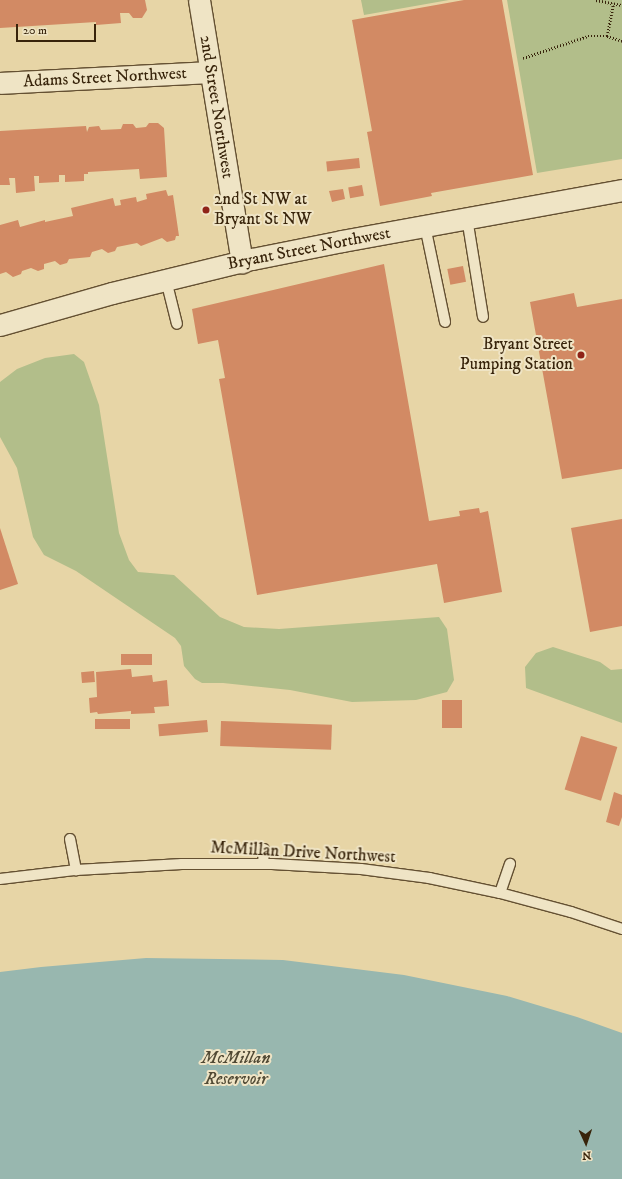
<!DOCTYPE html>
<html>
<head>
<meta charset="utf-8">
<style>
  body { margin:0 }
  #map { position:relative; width:622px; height:1179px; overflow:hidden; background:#e7d5a6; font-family:"IM FELL DW Pica",serif }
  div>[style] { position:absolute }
  .green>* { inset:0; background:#b2be8a }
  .water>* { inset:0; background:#98b7af }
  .building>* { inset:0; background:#d28a64; transform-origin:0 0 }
  .path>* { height:2.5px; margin-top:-1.25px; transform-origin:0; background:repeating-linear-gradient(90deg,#38240b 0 1px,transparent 0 3px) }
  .roads { filter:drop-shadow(1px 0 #645032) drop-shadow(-1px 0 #645032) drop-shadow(0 1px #645032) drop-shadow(0 -1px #645032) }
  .lane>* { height:10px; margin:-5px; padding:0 5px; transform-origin:5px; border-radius:5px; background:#efe4c5 }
  .street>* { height:21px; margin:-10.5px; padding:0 10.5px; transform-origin:10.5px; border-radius:10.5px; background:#efe4c5 }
  .dots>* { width:11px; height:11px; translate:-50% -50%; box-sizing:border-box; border:2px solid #efe4c5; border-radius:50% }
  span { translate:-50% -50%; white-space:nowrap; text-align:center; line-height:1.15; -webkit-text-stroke:4px #efe4c5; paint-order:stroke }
  .street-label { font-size:17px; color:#38240b }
  .poi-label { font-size:17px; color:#38240b }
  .left { translate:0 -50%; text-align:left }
  .right { translate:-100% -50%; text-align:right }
  .water-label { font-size:18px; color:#504934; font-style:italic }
  .north { position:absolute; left:566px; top:1123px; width:40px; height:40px; -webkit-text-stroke:3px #efe4c5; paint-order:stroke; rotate:177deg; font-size:11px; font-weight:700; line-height:16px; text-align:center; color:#38240b }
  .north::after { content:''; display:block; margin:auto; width:14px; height:18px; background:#38240b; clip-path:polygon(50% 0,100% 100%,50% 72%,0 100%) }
  .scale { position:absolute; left:16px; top:24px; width:80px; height:18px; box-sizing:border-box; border:2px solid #38240b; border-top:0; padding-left:5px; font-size:12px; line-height:14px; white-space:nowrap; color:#38240b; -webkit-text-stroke:3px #efe4c5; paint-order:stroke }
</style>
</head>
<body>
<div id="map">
  <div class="green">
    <div style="clip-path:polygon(361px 0,449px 0,364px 15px)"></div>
    <div style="clip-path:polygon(507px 0,622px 0,622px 159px,537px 173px)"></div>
    <div style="clip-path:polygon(74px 354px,84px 362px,99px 405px,119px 533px,129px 560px,138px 572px,174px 575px,220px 617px,244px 627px,279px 629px,439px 617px,447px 629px,454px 680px,447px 692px,416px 700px,352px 702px,290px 690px,223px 683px,202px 683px,195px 679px,184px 666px,181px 646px,175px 638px,76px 571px,44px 555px,33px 537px,17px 468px,0 437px,0 382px,17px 369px,45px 358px)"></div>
    <div style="clip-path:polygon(553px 647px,600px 662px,611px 670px,622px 669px,622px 723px,526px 688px,525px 667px,536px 653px)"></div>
  </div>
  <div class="water">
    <div style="clip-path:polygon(146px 958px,283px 960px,404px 975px,507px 996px,577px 1017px,622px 1033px,622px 1179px,0 1179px,0 972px,41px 967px)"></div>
  </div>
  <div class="building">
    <div style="clip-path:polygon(0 0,145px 0,147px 10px,142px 18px,133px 18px,129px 13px,120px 13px,121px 23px,96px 25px,96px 22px,0 28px)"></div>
    <div style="clip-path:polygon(464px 0,502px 0,533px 175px,431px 193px,432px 196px,380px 206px,367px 132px,372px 131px,352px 20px)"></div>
    <div style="clip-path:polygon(149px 123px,158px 123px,164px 128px,167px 177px,140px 179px,139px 169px,88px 172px,88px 174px,84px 174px,84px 181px,65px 182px,65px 175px,59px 175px,59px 182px,39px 183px,39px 176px,34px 176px,35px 191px,16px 193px,15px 178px,9px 178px,10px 185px,0 185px,0 131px,86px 126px,87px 132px,89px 127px,99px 126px,101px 130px,121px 129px,123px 124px,133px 124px,136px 128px,146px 127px)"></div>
    <div style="left:359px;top:158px;width:10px;height:33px;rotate:84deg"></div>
    <div style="left:362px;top:185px;width:11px;height:14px;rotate:80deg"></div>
    <div style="clip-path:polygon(343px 189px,345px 199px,332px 202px,329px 191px)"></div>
    <div style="clip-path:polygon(166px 190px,168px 196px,173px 195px,179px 236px,176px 236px,175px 240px,167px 242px,162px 238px,141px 246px,137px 243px,117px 247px,115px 251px,108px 253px,102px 249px,92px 252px,90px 257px,69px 259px,67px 263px,60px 265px,55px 261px,44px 264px,44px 269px,38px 271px,31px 268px,22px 271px,21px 274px,13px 277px,6px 272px,0 274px,0 225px,18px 220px,20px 227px,45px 220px,45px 222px,73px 216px,71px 208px,113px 198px,115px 206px,121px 205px,120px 200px,136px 197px,137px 202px,147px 199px,146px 194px)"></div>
    <div style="clip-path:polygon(384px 264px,429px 521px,460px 516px,459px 511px,479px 508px,480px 513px,488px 511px,502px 592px,444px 603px,437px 564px,257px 595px,219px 379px,225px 378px,218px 340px,198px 344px,192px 309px)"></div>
    <div style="left:463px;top:266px;width:16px;height:16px;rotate:79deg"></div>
    <div style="clip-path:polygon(574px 293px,577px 307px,622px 299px,622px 469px,562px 479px,530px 302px)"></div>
    <div style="clip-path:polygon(622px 519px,622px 626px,590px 632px,571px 528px)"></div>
    <div style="clip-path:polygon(0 528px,18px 584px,0 590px)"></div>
    <div style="left:152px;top:654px;width:11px;height:31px;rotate:90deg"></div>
    <div style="clip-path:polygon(131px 669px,132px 677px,152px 675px,153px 682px,167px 680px,169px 706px,154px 707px,155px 713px,131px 714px,131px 711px,98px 714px,97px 712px,90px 713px,89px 698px,97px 697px,96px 672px)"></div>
    <div style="left:94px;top:671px;width:11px;height:13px;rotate:85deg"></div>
    <div style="left:442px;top:700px;width:20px;height:28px"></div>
    <div style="left:130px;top:719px;width:10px;height:35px;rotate:90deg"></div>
    <div style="left:207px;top:720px;width:12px;height:49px;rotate:85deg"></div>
    <div style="left:221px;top:721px;width:111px;height:25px;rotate:2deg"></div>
    <div style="left:581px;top:736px;width:38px;height:56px;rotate:17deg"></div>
    <div style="clip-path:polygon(614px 792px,622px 795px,622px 817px,619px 826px,606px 822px)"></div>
  </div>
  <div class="path">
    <div style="left:596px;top:0;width:26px;rotate:11deg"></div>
    <div style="left:607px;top:36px;width:33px;rotate:-79deg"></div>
    <div style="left:523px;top:58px;width:69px;rotate:-18.7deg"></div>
    <div style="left:588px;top:36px;width:19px"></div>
    <div style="left:607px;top:36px;width:16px;rotate:18deg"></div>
  </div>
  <div class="roads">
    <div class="lane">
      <div style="left:467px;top:218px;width:100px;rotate:80.8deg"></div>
      <div style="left:425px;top:226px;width:98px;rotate:78.2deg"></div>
      <div style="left:166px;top:280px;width:45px;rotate:76deg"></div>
      <div style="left:70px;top:839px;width:32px;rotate:79deg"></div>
      <div style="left:263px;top:864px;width:15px;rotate:-86deg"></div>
      <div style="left:0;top:879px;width:77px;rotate:-6.8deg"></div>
      <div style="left:76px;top:870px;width:106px;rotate:-3.2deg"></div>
      <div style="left:182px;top:864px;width:90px"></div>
      <div style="left:272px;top:864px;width:89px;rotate:3.2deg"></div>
      <div style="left:361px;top:869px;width:69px;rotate:7.5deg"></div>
      <div style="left:429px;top:878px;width:73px;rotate:11.9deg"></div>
      <div style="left:500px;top:893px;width:73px;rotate:15deg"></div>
      <div style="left:571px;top:912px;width:54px;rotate:18.4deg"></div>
      <div style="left:500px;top:893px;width:31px;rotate:-71deg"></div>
    </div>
    <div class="street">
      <div style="left:199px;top:0;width:266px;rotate:80.7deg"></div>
      <div style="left:0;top:83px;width:210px;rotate:-3deg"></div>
      <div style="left:0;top:325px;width:116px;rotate:-15.9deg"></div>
      <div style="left:112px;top:293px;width:144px;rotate:-13.7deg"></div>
      <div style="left:252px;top:259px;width:92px;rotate:-11.3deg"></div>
      <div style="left:342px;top:241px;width:285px;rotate:-10.3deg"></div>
    </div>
  </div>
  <div class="dots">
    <div style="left:206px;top:210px;background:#8f2418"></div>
    <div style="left:581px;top:355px;background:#8f2418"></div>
  </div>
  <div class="street-label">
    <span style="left:105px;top:78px;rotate:-3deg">Adams Street Northwest</span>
    <span style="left:216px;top:107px;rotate:81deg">2nd Street Northwest</span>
    <span style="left:309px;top:249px;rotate:-11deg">Bryant Street Northwest</span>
    <span style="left:303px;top:853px;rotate:3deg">McMillan Drive Northwest</span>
  </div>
  <div class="poi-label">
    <span class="left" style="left:214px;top:210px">2nd St NW at<br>Bryant St NW</span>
    <span class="right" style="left:573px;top:355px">Bryant Street<br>Pumping Station</span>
  </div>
  <div class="water-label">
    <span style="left:236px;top:1069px">McMillan<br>Reservoir</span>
  </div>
  <div class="north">N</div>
  <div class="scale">20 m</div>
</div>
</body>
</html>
